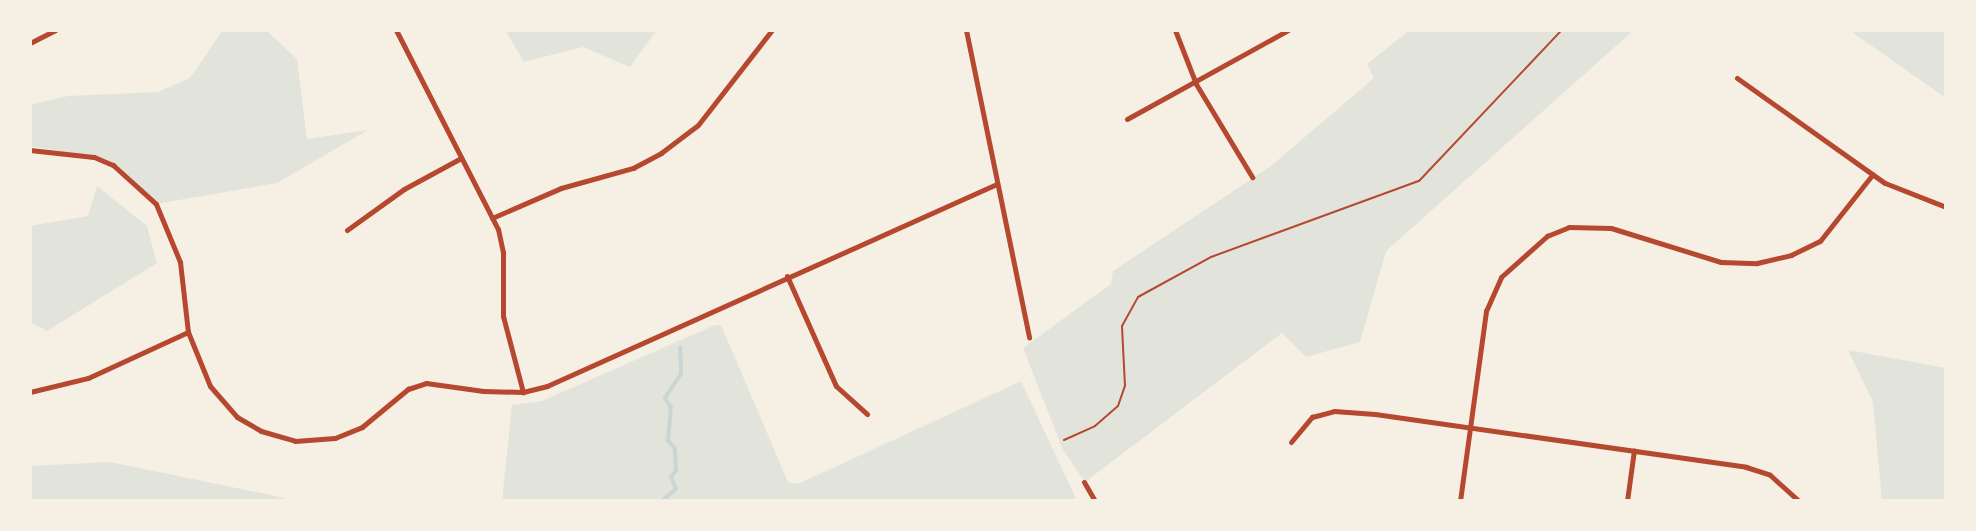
<!DOCTYPE html>
<html>
<head>
<meta charset="utf-8">
<style>
  body { margin:0 }
  #map { position:relative; width:1976px; height:531px; overflow:hidden; background:#f6efe4; font-family:Commissioner,sans-serif }
  div>[style] { position:absolute }
  .green>* { inset:0; background:#e2e4dc }
  .stream>* { height:3.5px; margin:-1.75px; padding:0 1.75px; transform-origin:1.75px; border-radius:1.75px; background:#c9d6d2 }
  .path>* { height:2px; margin:-1px; padding:0 1px; transform-origin:1px; border-radius:1px; background:#b5482f }
  .minor>* { height:5px; margin:-2.5px; padding:0 2.5px; transform-origin:2.5px; border-radius:2.5px; background:#b5482f }
  span { translate:-50% -50%; white-space:nowrap; text-align:center; line-height:1.15; -webkit-text-stroke:6px #f6efe4; paint-order:stroke }
  .frame { position:absolute; inset:0; border:32px solid #f6efe4; pointer-events:none }
</style>
</head>
<body>
<div id="map">
  <div class="green">
    <div style="clip-path:polygon(223px 30px,266px 30px,297px 59px,307px 139px,368px 130px,277px 183px,156px 204px,130px 177px,94px 157px,30px 146px,30px 105px,68px 96px,158px 92px,190px 78px)"></div>
    <div style="clip-path:polygon(505px 30px,657px 30px,630px 67px,583px 47px,524px 62px)"></div>
    <div style="clip-path:polygon(1410px 30px,1634px 30px,1386px 251px,1360px 342px,1306px 357px,1282px 333px,1085px 482px,1063px 450px,1023px 348px,1111px 284px,1113px 271px,1271px 166px,1374px 78px,1367px 64px)"></div>
    <div style="clip-path:polygon(1849px 30px,1946px 30px,1946px 98px)"></div>
    <div style="clip-path:polygon(97px 186px,147px 226px,157px 263px,47px 331px,30px 322px,30px 226px,88px 216px)"></div>
    <div style="clip-path:polygon(715px 325px,721px 325px,788px 482px,798px 484px,1021px 381px,1077px 501px,502px 501px,512px 405px,542px 401px)"></div>
    <div style="clip-path:polygon(1848px 350px,1946px 368px,1946px 501px,1882px 501px,1873px 402px)"></div>
    <div style="clip-path:polygon(110px 462px,261px 493px,296px 501px,30px 501px,30px 466px)"></div>
  </div>
  <div class="stream">
    <div style="left:662px;top:501px;width:18px;rotate:-41deg"></div>
    <div style="left:676px;top:489px;width:13px;rotate:-113deg"></div>
    <div style="left:671px;top:477px;width:8px;rotate:-50deg"></div>
    <div style="left:676px;top:471px;width:22px;rotate:-93deg"></div>
    <div style="left:675px;top:449px;width:11px;rotate:-131deg"></div>
    <div style="left:668px;top:441px;width:33px;rotate:-85deg"></div>
    <div style="left:671px;top:408px;width:12px;rotate:-121deg"></div>
    <div style="left:665px;top:398px;width:29px;rotate:-56deg"></div>
    <div style="left:681px;top:374px;width:26px;rotate:-92deg"></div>
  </div>
  <div class="path">
    <div style="left:1064px;top:440px;width:34px;rotate:-24deg"></div>
    <div style="left:1095px;top:426px;width:30px;rotate:-41deg"></div>
    <div style="left:1118px;top:406px;width:21px;rotate:-71deg"></div>
    <div style="left:1125px;top:386px;width:60px;rotate:-92.9deg"></div>
    <div style="left:1122px;top:326px;width:33px;rotate:-61deg"></div>
    <div style="left:1138px;top:297px;width:83px;rotate:-28.7deg"></div>
    <div style="left:1211px;top:257px;width:221px;rotate:-20.1deg"></div>
    <div style="left:1419px;top:181px;width:208px;rotate:-46.6deg"></div>
  </div>
  <div class="minor">
    <div style="left:396px;top:30px;width:224px;rotate:62.9deg"></div>
    <div style="left:498px;top:229px;width:24px;rotate:78deg"></div>
    <div style="left:503px;top:252px;width:64px;rotate:90deg"></div>
    <div style="left:503px;top:316px;width:79px;rotate:75.3deg"></div>
    <div style="left:966px;top:30px;width:314px;rotate:78.4deg"></div>
    <div style="left:1175px;top:30px;width:58px;rotate:68.7deg"></div>
    <div style="left:1196px;top:84px;width:109px;rotate:58.9deg"></div>
    <div style="left:30px;top:43px;width:28px;rotate:-27deg"></div>
    <div style="left:1737px;top:78px;width:181px;rotate:35.4deg"></div>
    <div style="left:1885px;top:183px;width:66px;rotate:21.5deg"></div>
    <div style="left:1127px;top:119px;width:184px;rotate:-28.9deg"></div>
    <div style="left:30px;top:150px;width:64px;rotate:6.2deg"></div>
    <div style="left:94px;top:157px;width:21px;rotate:23deg"></div>
    <div style="left:113px;top:165px;width:58px;rotate:42.2deg"></div>
    <div style="left:156px;top:204px;width:63px;rotate:67.5deg"></div>
    <div style="left:180px;top:262px;width:70px;rotate:83.5deg"></div>
    <div style="left:188px;top:332px;width:58px;rotate:67.8deg"></div>
    <div style="left:210px;top:386px;width:41px;rotate:48.9deg"></div>
    <div style="left:237px;top:417px;width:28px;rotate:30deg"></div>
    <div style="left:261px;top:431px;width:35px;rotate:16deg"></div>
    <div style="left:295px;top:441px;width:40px;rotate:-4.3deg"></div>
    <div style="left:335px;top:438px;width:29px;rotate:-22deg"></div>
    <div style="left:362px;top:427px;width:60px;rotate:-39.6deg"></div>
    <div style="left:408px;top:389px;width:19px;rotate:-18deg"></div>
    <div style="left:426px;top:383px;width:58px;rotate:8deg"></div>
    <div style="left:483px;top:391px;width:40px;rotate:1.4deg"></div>
    <div style="left:523px;top:392px;width:25px;rotate:-14deg"></div>
    <div style="left:547px;top:386px;width:493px;rotate:-24.2deg"></div>
    <div style="left:492px;top:218px;width:75px;rotate:-23.5deg"></div>
    <div style="left:561px;top:188px;width:75px;rotate:-15.5deg"></div>
    <div style="left:633px;top:168px;width:32px;rotate:-28deg"></div>
    <div style="left:661px;top:153px;width:46px;rotate:-37.1deg"></div>
    <div style="left:698px;top:125px;width:120px;rotate:-52.1deg"></div>
    <div style="left:347px;top:230px;width:70px;rotate:-35.7deg"></div>
    <div style="left:404px;top:189px;width:65px;rotate:-28.5deg"></div>
    <div style="left:787px;top:276px;width:120px;rotate:66deg"></div>
    <div style="left:836px;top:386px;width:42px;rotate:42.1deg"></div>
    <div style="left:30px;top:392px;width:60px;rotate:-13.6deg"></div>
    <div style="left:88px;top:378px;width:110px;rotate:-24.7deg"></div>
    <div style="left:1291px;top:442px;width:33px;rotate:-50deg"></div>
    <div style="left:1312px;top:417px;width:23px;rotate:-15deg"></div>
    <div style="left:1334px;top:411px;width:41px;rotate:4.2deg"></div>
    <div style="left:1375px;top:414px;width:375px;rotate:8.1deg"></div>
    <div style="left:1746px;top:467px;width:25px;rotate:18deg"></div>
    <div style="left:1770px;top:475px;width:39px;rotate:42deg"></div>
    <div style="left:1084px;top:482px;width:22px;rotate:60deg"></div>
    <div style="left:1460px;top:501px;width:192px;rotate:-82.2deg"></div>
    <div style="left:1486px;top:311px;width:37px;rotate:-66deg"></div>
    <div style="left:1501px;top:277px;width:62px;rotate:-41.7deg"></div>
    <div style="left:1547px;top:236px;width:24px;rotate:-22deg"></div>
    <div style="left:1569px;top:227px;width:42px;rotate:1.4deg"></div>
    <div style="left:1611px;top:228px;width:115px;rotate:17.2deg"></div>
    <div style="left:1721px;top:262px;width:36px;rotate:2deg"></div>
    <div style="left:1757px;top:263px;width:35px;rotate:-13deg"></div>
    <div style="left:1791px;top:255px;width:32px;rotate:-26deg"></div>
    <div style="left:1820px;top:241px;width:85px;rotate:-51.7deg"></div>
    <div style="left:1627px;top:501px;width:51px;rotate:-82.2deg"></div>
  </div>
  <div class="frame"></div>
</div>
</body>
</html>
